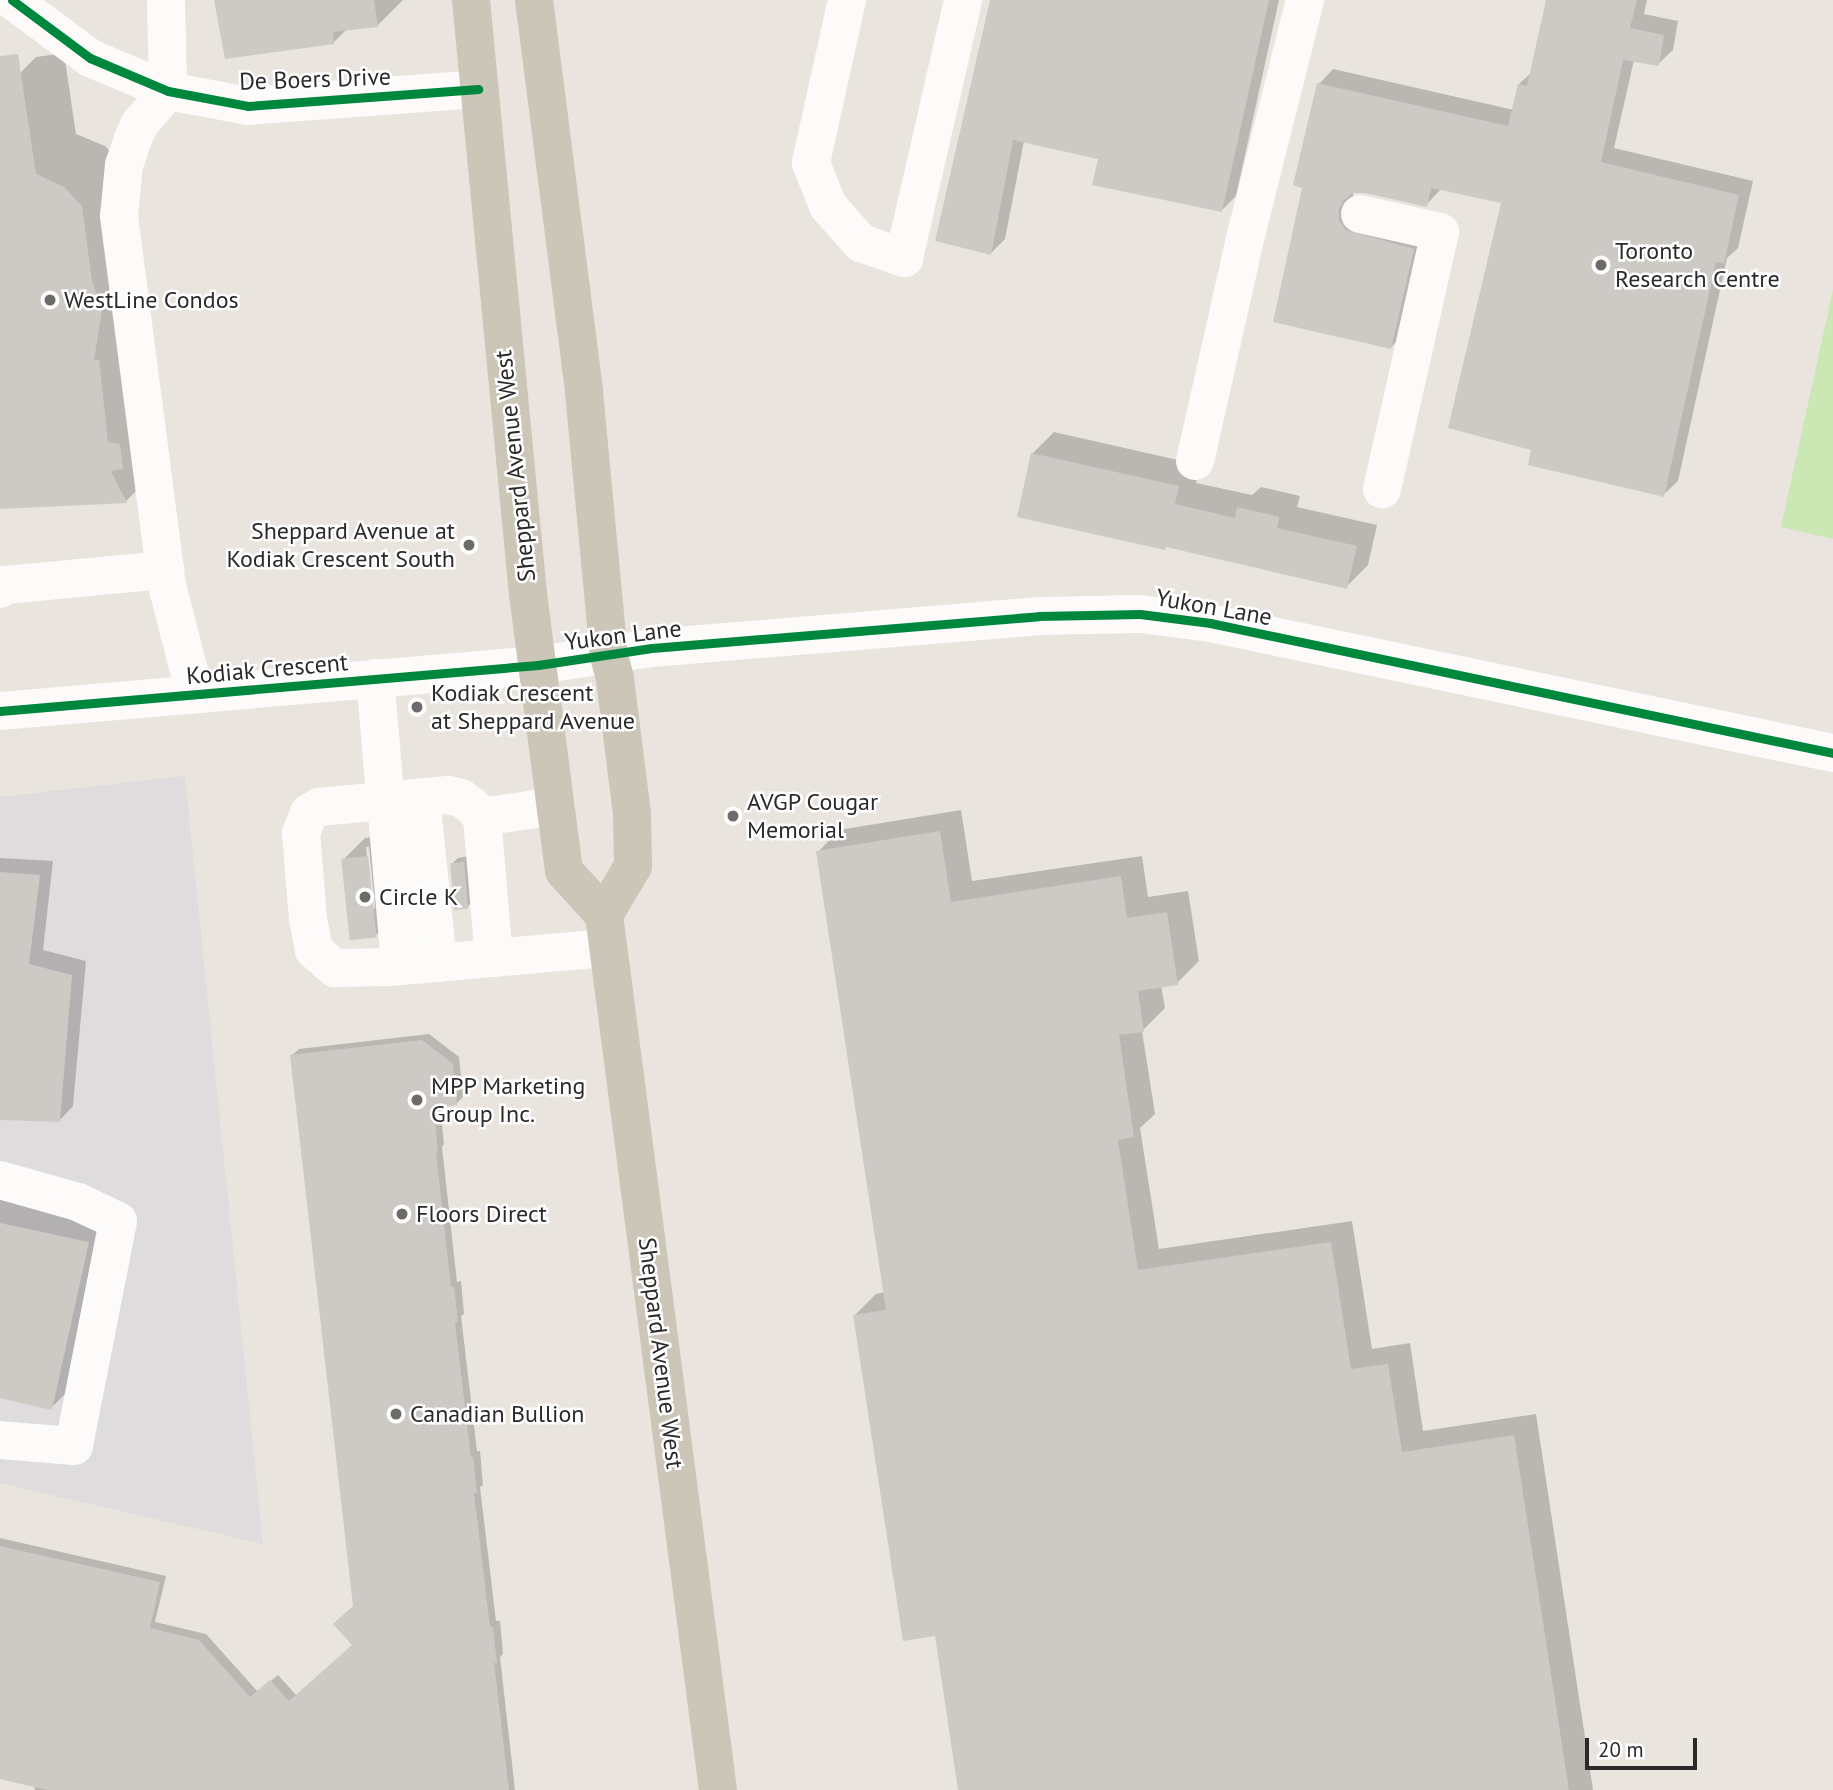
<!DOCTYPE html>
<html>
<head>
<meta charset="utf-8">
<style>
  body { margin:0 }
  #map { position:relative; width:1833px; height:1790px; overflow:hidden; background:#e9e4de; font-family:"PT Sans",sans-serif }
  div>[style] { position:absolute }
  .industrial>* { inset:0; background:#dfdcde }
  .green>* { inset:0; background:#cae7b4 }
  .shadow>* { inset:0; background:#0003 }
  .building>* { inset:0; background:#cdcac6; transform-origin:0 0 }
  .minor>* { height:38px; margin:-19px; padding:0 19px; transform-origin:19px; border-radius:19px; background:#fcfbfa }
  .major>* { height:38px; margin:-19px; padding:0 19px; transform-origin:19px; border-radius:19px; background:#cbc6b7 }
  .cycleway>* { height:9px; margin:-4.5px; padding:0 4.5px; transform-origin:4.5px; border-radius:4.5px; background:#00873e }
  .dots>* { width:19px; height:19px; translate:-50% -50%; box-sizing:border-box; border:4px solid #fff; border-radius:50% }
  span { translate:-50% -50%; white-space:nowrap; text-align:center; line-height:1.15; -webkit-text-stroke:5px #fff; paint-order:stroke }
  .street-label { font-size:24px; color:#2a2a2a }
  .poi-label { font-size:24px; color:#2a2a2a }
  .left { translate:0 -50%; text-align:left }
  .right { translate:-100% -50%; text-align:right }
  .scale { position:absolute; left:1585px; top:1738px; width:112px; height:32px; box-sizing:border-box; border:4px solid #2a2a2a; border-top:0; padding-left:9px; font-size:21px; line-height:24px; white-space:nowrap; color:#2a2a2a; -webkit-text-stroke:5px #fff; paint-order:stroke }
</style>
</head>
<body>
<div id="map">
  <div class="industrial">
    <div style="clip-path:polygon(185px 776px,263px 1544px,0 1483px,0 797px)"></div>
  </div>
  <div class="green">
    <div style="clip-path:polygon(1833px 290px,1833px 539px,1781px 527px)"></div>
  </div>
  <div class="shadow">
    <div style="clip-path:polygon(216px 0,403px 0,378px 25px,348px 28px,333px 43px)"></div>
    <div style="clip-path:polygon(991px 0,1279px 0,1236px 196px,1222px 210px,1100px 158px,1024px 141px,1005px 239px,991px 253px)"></div>
    <div style="clip-path:polygon(1548px 0,1647px 0,1644px 14px,1678px 21px,1673px 50px,1658px 64px,1634px 60px,1614px 148px,1753px 181px,1738px 248px,1727px 258px,1678px 481px,1663px 495px,1533px 449px,1503px 202px,1441px 189px,1426px 205px,1365px 191px,1353px 192px,1353px 205px,1427px 234px,1405px 333px,1391px 347px,1304px 187px,1319px 84px,1333px 69px,1514px 110px,1519px 84px,1532px 72px)"></div>
    <div style="clip-path:polygon(64px 53px,76px 134px,105px 146px,122px 165px,167px 461px,126px 501px,0 508px,0 93px,36px 57px)"></div>
    <div style="clip-path:polygon(1054px 432px,1200px 465px,1196px 483px,1252px 495px,1261px 487px,1300px 496px,1297px 507px,1377px 525px,1368px 565px,1346px 587px,1032px 454px)"></div>
    <div style="clip-path:polygon(961px 810px,972px 881px,1142px 856px,1148px 897px,1188px 891px,1199px 961px,1177px 983px,1161px 985px,1165px 1008px,1142px 1031px,1155px 1114px,1140px 1128px,1159px 1249px,1352px 1221px,1372px 1349px,1410px 1343px,1423px 1431px,1536px 1414px,1593px 1790px,960px 1790px,936px 1634px,855px 1315px,876px 1294px,885px 1292px,818px 852px,839px 830px)"></div>
    <div style="clip-path:polygon(evenodd,390px 835px,397px 915px,375px 936px,343px 860px,365px 838px,390px 835px,366px 847px,369px 847px,375px 908px,372px 909px,366px 847px)"></div>
    <div style="clip-path:polygon(470px 856px,474px 900px,467px 907px,452px 864px,458px 858px)"></div>
    <div style="clip-path:polygon(0 858px,53px 861px,43px 950px,86px 961px,73px 1106px,59px 1121px,0 1118px)"></div>
    <div style="clip-path:polygon(429px 1034px,459px 1057px,463px 1097px,457px 1103px,440px 1105px,444px 1144px,442px 1147px,457px 1282px,461px 1281px,464px 1314px,461px 1316px,477px 1451px,480px 1451px,483px 1485px,480px 1487px,496px 1621px,500px 1621px,503px 1654px,500px 1657px,515px 1790px,35px 1790px,34px 1785px,0 1777px,0 1538px,166px 1576px,155px 1622px,206px 1634px,258px 1692px,278px 1675px,297px 1696px,354px 1644px,355px 1606px,292px 1055px,299px 1049px)"></div>
    <div style="clip-path:polygon(0 1196px,110px 1221px,73px 1386px,51px 1408px,0 1396px)"></div>
  </div>
  <div class="building">
    <div style="clip-path:polygon(214px 0,374px 0,378px 27px,333px 32px,334px 44px,225px 59px)"></div>
    <div style="clip-path:polygon(990px 0,1269px 0,1222px 212px,1092px 185px,1098px 159px,1013px 140px,991px 255px,935px 241px)"></div>
    <div style="clip-path:polygon(1546px 0,1637px 0,1630px 28px,1664px 35px,1659px 66px,1623px 60px,1601px 162px,1739px 195px,1724px 264px,1716px 262px,1664px 497px,1528px 465px,1531px 450px,1448px 428px,1501px 203px,1431px 188px,1427px 207px,1365px 193px,1353px 193px,1344px 200px,1339px 209px,1339px 220px,1346px 230px,1414px 249px,1391px 349px,1273px 322px,1302px 188px,1293px 185px,1317px 83px,1508px 126px,1518px 84px,1527px 86px)"></div>
    <div style="clip-path:polygon(18px 54px,36px 174px,64px 187px,82px 206px,92px 281px,102px 310px,94px 360px,99px 360px,108px 442px,120px 444px,123px 469px,111px 471px,127px 503px,0 509px,0 56px)"></div>
    <div style="clip-path:polygon(1031px 453px,1179px 486px,1175px 504px,1235px 518px,1237px 507px,1279px 517px,1277px 528px,1357px 546px,1347px 589px,1166px 547px,1165px 550px,1017px 517px)"></div>
    <div style="clip-path:polygon(940px 831px,951px 902px,1121px 876px,1127px 918px,1167px 912px,1178px 985px,1138px 991px,1144px 1032px,1119px 1035px,1134px 1137px,1118px 1140px,1138px 1270px,1331px 1242px,1351px 1369px,1388px 1364px,1402px 1452px,1514px 1435px,1569px 1790px,958px 1790px,935px 1636px,903px 1641px,853px 1315px,886px 1310px,816px 851px)"></div>
    <div style="left:368px;top:856px;width:82px;height:27px;rotate:84deg"></div>
    <div style="left:464px;top:862px;width:47px;height:14px;rotate:85deg"></div>
    <div style="clip-path:polygon(0 872px,40px 875px,29px 964px,72px 975px,60px 1122px,0 1120px)"></div>
    <div style="clip-path:polygon(422px 1040px,453px 1064px,457px 1105px,434px 1108px,438px 1153px,436px 1153px,451px 1287px,454px 1287px,458px 1322px,455px 1323px,471px 1457px,473px 1457px,477px 1493px,474px 1493px,490px 1627px,493px 1627px,497px 1663px,494px 1663px,509px 1790px,47px 1790px,0 1779px,0 1546px,160px 1582px,150px 1628px,199px 1640px,250px 1697px,270px 1680px,289px 1701px,352px 1645px,333px 1624px,353px 1606px,290px 1055px)"></div>
    <div style="clip-path:polygon(0 1223px,89px 1242px,52px 1410px,0 1398px)"></div>
  </div>
  <div class="minor">
    <div style="left:12px;top:0;width:97px;rotate:36.6deg"></div>
    <div style="left:90px;top:58px;width:85px;rotate:22.9deg"></div>
    <div style="left:168px;top:91px;width:81px;rotate:10.6deg"></div>
    <div style="left:248px;top:106px;width:231px;rotate:-4.2deg"></div>
    <div style="left:166px;top:0;width:91px;rotate:88.7deg"></div>
    <div style="left:168px;top:91px;width:45px;rotate:130.5deg"></div>
    <div style="left:139px;top:125px;width:15px;rotate:113deg"></div>
    <div style="left:133px;top:139px;width:28px;rotate:109deg"></div>
    <div style="left:124px;top:165px;width:51px;rotate:95.6deg"></div>
    <div style="left:119px;top:216px;width:372px;rotate:82.6deg"></div>
    <div style="left:167px;top:585px;width:113px;rotate:75.6deg"></div>
    <div style="left:847px;top:0;width:167px;rotate:102.5deg"></div>
    <div style="left:811px;top:163px;width:46px;rotate:68.4deg"></div>
    <div style="left:828px;top:206px;width:50px;rotate:48.3deg"></div>
    <div style="left:861px;top:243px;width:46px;rotate:19.2deg"></div>
    <div style="left:904px;top:258px;width:265px;rotate:-77.1deg"></div>
    <div style="left:1360px;top:214px;width:82px;rotate:12.7deg"></div>
    <div style="left:1440px;top:232px;width:264px;rotate:102.7deg"></div>
    <div style="left:1195px;top:461px;width:223px;rotate:-77.3deg"></div>
    <div style="left:1244px;top:243px;width:251px;rotate:-75.9deg"></div>
    <div style="left:0;top:589px;width:6px;rotate:-39deg"></div>
    <div style="left:5px;top:585px;width:161px;rotate:-5.4deg"></div>
    <div style="left:375px;top:678px;width:289px;rotate:85deg"></div>
    <div style="left:0;top:711px;width:540px;rotate:-4.89deg"></div>
    <div style="left:538px;top:665px;width:115px;rotate:-8.5deg"></div>
    <div style="left:652px;top:648px;width:388px;rotate:-4.7deg"></div>
    <div style="left:1039px;top:616px;width:101px;rotate:-1.1deg"></div>
    <div style="left:1140px;top:614px;width:71px;rotate:7.3deg"></div>
    <div style="left:1210px;top:623px;width:636px;rotate:11.79deg"></div>
    <div style="left:421px;top:798px;width:166px;rotate:84.1deg"></div>
    <div style="left:482px;top:817px;width:75px;rotate:-8.5deg"></div>
    <div style="left:494px;top:958px;width:142px;rotate:-94.9deg"></div>
    <div style="left:482px;top:817px;width:15px;rotate:-132deg"></div>
    <div style="left:472px;top:806px;width:14px;rotate:-144deg"></div>
    <div style="left:461px;top:798px;width:13px;rotate:-167deg"></div>
    <div style="left:448px;top:795px;width:130px;rotate:174.7deg"></div>
    <div style="left:319px;top:807px;width:12px;rotate:149deg"></div>
    <div style="left:309px;top:813px;width:22px;rotate:112deg"></div>
    <div style="left:301px;top:833px;width:86px;rotate:85.3deg"></div>
    <div style="left:308px;top:919px;width:32px;rotate:79deg"></div>
    <div style="left:314px;top:950px;width:28px;rotate:41deg"></div>
    <div style="left:335px;top:968px;width:54px;rotate:-1.1deg"></div>
    <div style="left:389px;top:967px;width:220px;rotate:-5deg"></div>
    <div style="left:0;top:1180px;width:81px;rotate:15.8deg"></div>
    <div style="left:78px;top:1202px;width:44px;rotate:25.4deg"></div>
    <div style="left:118px;top:1221px;width:229px;rotate:101.1deg"></div>
    <div style="left:74px;top:1446px;width:74px;rotate:-175.4deg"></div>
  </div>
  <div class="major">
    <div style="left:471px;top:0;width:597px;rotate:84.52deg"></div>
    <div style="left:528px;top:594px;width:279px;rotate:82.6deg"></div>
    <div style="left:564px;top:871px;width:59px;rotate:47.7deg"></div>
    <div style="left:604px;top:915px;width:882px;rotate:82.58deg"></div>
    <div style="left:534px;top:0;width:395px;rotate:82.7deg"></div>
    <div style="left:584px;top:392px;width:265px;rotate:84.6deg"></div>
    <div style="left:609px;top:656px;width:24px;rotate:75deg"></div>
    <div style="left:615px;top:679px;width:136px;rotate:82.8deg"></div>
    <div style="left:632px;top:814px;width:52px;rotate:88.9deg"></div>
    <div style="left:633px;top:866px;width:57px;rotate:120.6deg"></div>
  </div>
  <div class="cycleway">
    <div style="left:12px;top:0;width:97px;rotate:36.6deg"></div>
    <div style="left:90px;top:58px;width:85px;rotate:22.9deg"></div>
    <div style="left:168px;top:91px;width:81px;rotate:10.6deg"></div>
    <div style="left:248px;top:106px;width:231px;rotate:-4.2deg"></div>
    <div style="left:0;top:711px;width:540px;rotate:-4.89deg"></div>
    <div style="left:538px;top:665px;width:115px;rotate:-8.5deg"></div>
    <div style="left:652px;top:648px;width:388px;rotate:-4.7deg"></div>
    <div style="left:1039px;top:616px;width:101px;rotate:-1.1deg"></div>
    <div style="left:1140px;top:614px;width:71px;rotate:7.3deg"></div>
    <div style="left:1210px;top:623px;width:636px;rotate:11.79deg"></div>
  </div>
  <div class="dots">
    <div style="left:1601px;top:265px;background:#6d6b69"></div>
    <div style="left:50px;top:300px;background:#6d6b69"></div>
    <div style="left:469px;top:545px;background:#6d6b69"></div>
    <div style="left:417px;top:707px;background:#6d6b69"></div>
    <div style="left:733px;top:816px;background:#6d6b69"></div>
    <div style="left:365px;top:897px;background:#6d6b69"></div>
    <div style="left:417px;top:1100px;background:#6d6b69"></div>
    <div style="left:402px;top:1214px;background:#6d6b69"></div>
    <div style="left:396px;top:1414px;background:#6d6b69"></div>
  </div>
  <div class="street-label">
    <span style="left:315px;top:79px;rotate:-2deg">De Boers Drive</span>
    <span style="left:515px;top:466px;rotate:-96deg">Sheppard Avenue West</span>
    <span style="left:1214px;top:607px;rotate:10deg">Yukon Lane</span>
    <span style="left:623px;top:635px;rotate:-7deg">Yukon Lane</span>
    <span style="left:267px;top:669px;rotate:-5deg">Kodiak Crescent</span>
    <span style="left:661px;top:1353px;rotate:83deg">Sheppard Avenue West</span>
  </div>
  <div class="poi-label">
    <span class="left" style="left:1615px;top:265px">Toronto<br>Research Centre</span>
    <span class="left" style="left:64px;top:300px">WestLine Condos</span>
    <span class="right" style="left:455px;top:545px">Sheppard Avenue at<br>Kodiak Crescent South</span>
    <span class="left" style="left:431px;top:707px">Kodiak Crescent<br>at Sheppard Avenue</span>
    <span class="left" style="left:747px;top:816px">AVGP Cougar<br>Memorial</span>
    <span class="left" style="left:379px;top:897px">Circle K</span>
    <span class="left" style="left:431px;top:1100px">MPP Marketing<br>Group Inc.</span>
    <span class="left" style="left:416px;top:1214px">Floors Direct</span>
    <span class="left" style="left:410px;top:1414px">Canadian Bullion</span>
  </div>
  <div class="scale">20 m</div>
</div>
</body>
</html>
